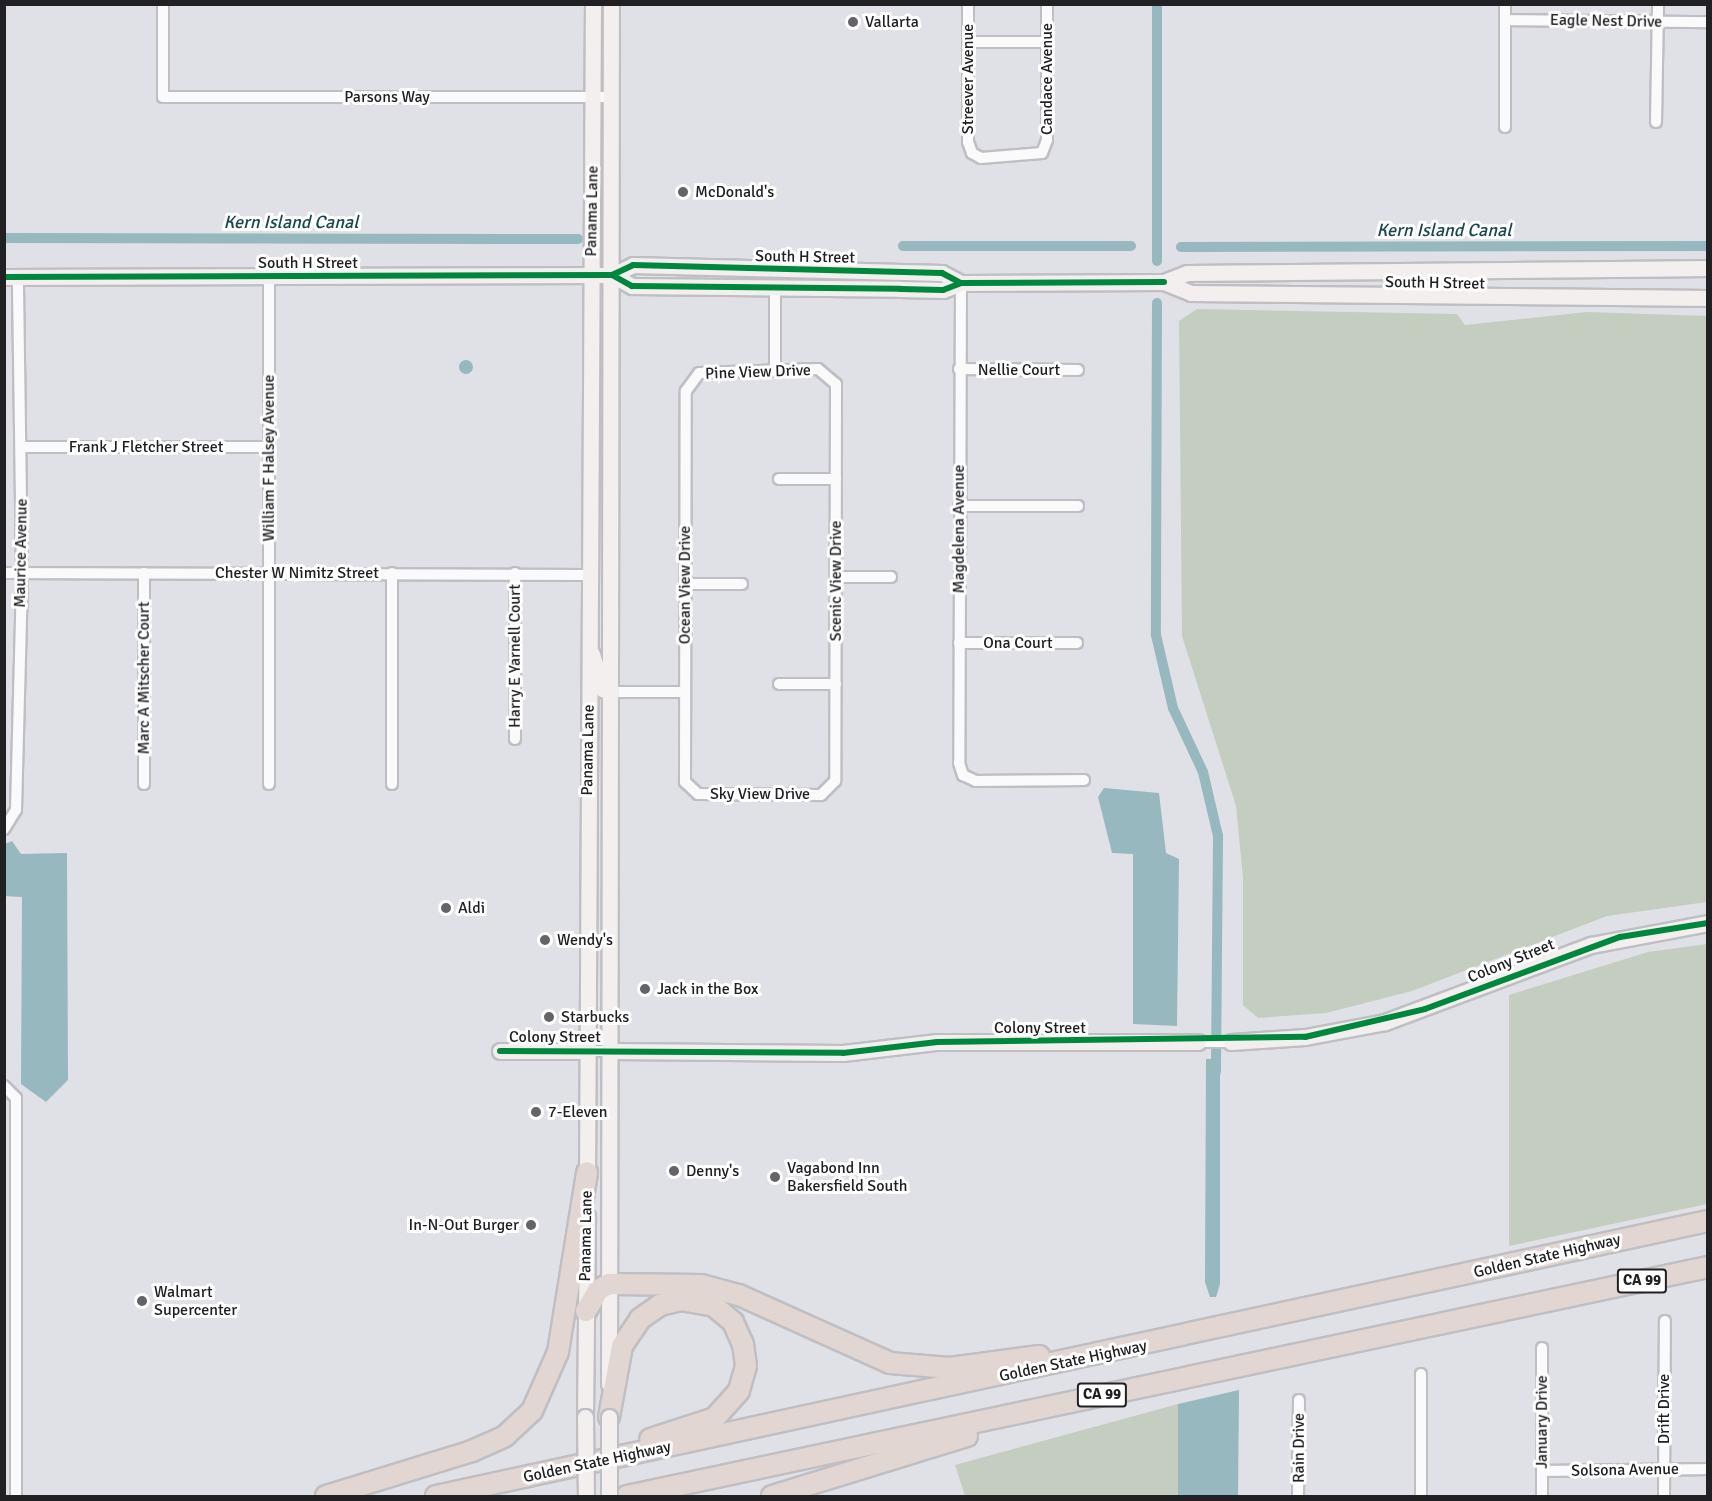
<!DOCTYPE html>
<html>
<head>
<meta charset="utf-8">
<style>
  body { margin:0 }
  #map { position:relative; width:1712px; height:1501px; overflow:hidden; background:#e0e1e6; font-family:Signika,sans-serif }
  div>[style] { position:absolute }
  .green>* { inset:0; background:#c5cdc0 }
  .water>* { inset:0; background:#96b8be }
  .round { border-radius:50% }
  .canal>* { height:10px; margin:-5px; padding:0 5px; transform-origin:5px; border-radius:5px; background:#96b8be }
  .roads { filter:drop-shadow(2px 0 #bfbfc3) drop-shadow(-2px 0 #bfbfc3) drop-shadow(0 2px #bfbfc3) drop-shadow(0 -2px #bfbfc3) }
  .street>* { height:10px; margin:-5px; padding:0 5px; transform-origin:5px; border-radius:5px; background:#fafafb }
  .secondary>* { height:15px; margin:-7.5px; padding:0 7.5px; transform-origin:7.5px; border-radius:7.5px; background:#f3efee }
  .highway>* { height:20px; margin:-10px; padding:0 10px; transform-origin:10px; border-radius:10px; background:#e1d6d2 }
  .bridges { filter:drop-shadow(2px 0 #bfbfc3) drop-shadow(-2px 0 #bfbfc3) drop-shadow(0 2px #bfbfc3) drop-shadow(0 -2px #bfbfc3) }
  .secondary-bridge>* { height:15px; margin:-7.5px; padding:0 7.5px; transform-origin:7.5px; border-radius:7.5px; background:#f3efee }
  .cycleway>* { height:6px; margin:-3px; padding:0 3px; transform-origin:3px; border-radius:3px; background:#00873e }
  .dots>* { width:16px; height:16px; translate:-50% -50%; box-sizing:border-box; border:3px solid #fff; border-radius:50% }
  span { translate:-50% -50%; white-space:nowrap; text-align:center; line-height:1.15; -webkit-text-stroke:6px #fff; paint-order:stroke }
  .shield-label span { padding:2px 4px; background:#fff; border:2px solid; border-radius:4px; -webkit-text-stroke-width:0 }
  .shield-label { font-size:15px; color:#212124; font-weight:700 }
  .street-label { font-size:16px; color:#212124 }
  .poi-label { font-size:16px; color:#212124 }
  .left { translate:0 -50%; text-align:left }
  .right { translate:-100% -50%; text-align:right }
  .water-label { font-size:18px; color:#1a474d; font-style:italic }
  .frame { position:absolute; inset:0; border:6px solid #212124; pointer-events:none }
</style>
</head>
<body>
<div id="map">
  <div class="green">
    <div style="clip-path:polygon(1197px 309px,1457px 314px,1465px 325px,1587px 312px,1707px 316px,1707px 902px,1607px 916px,1412px 991px,1326px 1013px,1258px 1018px,1243px 1005px,1243px 878px,1236px 806px,1182px 636px,1179px 321px)"></div>
    <div style="clip-path:polygon(1707px 944px,1707px 1204px,1509px 1246px,1509px 995px,1648px 952px)"></div>
    <div style="clip-path:polygon(1178px 1404px,1178px 1496px,965px 1496px,955px 1465px)"></div>
  </div>
  <div class="water">
    <div class="round" style="left:459px;top:360px;width:14px;height:14px"></div>
    <div style="clip-path:polygon(1104px 788px,1159px 793px,1166px 853px,1179px 859px,1177px 1026px,1133px 1024px,1133px 854px,1112px 853px,1098px 797px)"></div>
    <div style="clip-path:polygon(12px 841px,21px 854px,67px 853px,68px 1080px,46px 1102px,21px 1084px,22px 897px,4px 896px,5px 844px)"></div>
    <div style="clip-path:polygon(1206px 1059px,1220px 1059px,1220px 1284px,1216px 1297px,1210px 1297px,1205px 1282px)"></div>
    <div style="clip-path:polygon(1239px 1390px,1238px 1496px,1178px 1496px,1178px 1404px)"></div>
  </div>
  <div class="canal">
    <div style="left:4px;top:238px;width:574px;rotate:0.1deg"></div>
    <div style="left:903px;top:246px;width:228px"></div>
    <div style="left:1181px;top:247px;width:527px;rotate:-0.11deg"></div>
    <div style="left:1157px;top:261px;width:257px;rotate:-90deg"></div>
    <div style="left:1157px;top:303px;width:332px;rotate:90.2deg"></div>
    <div style="left:1156px;top:635px;width:75px;rotate:76.9deg"></div>
    <div style="left:1173px;top:708px;width:71px;rotate:64.9deg"></div>
    <div style="left:1203px;top:772px;width:66px;rotate:76.8deg"></div>
    <div style="left:1218px;top:836px;width:236px;rotate:90.5deg"></div>
  </div>
  <div class="roads">
    <div class="street">
      <div style="left:163px;top:4px;width:93px;rotate:90deg"></div>
      <div style="left:163px;top:97px;width:449px"></div>
      <div style="left:968px;top:4px;width:138px;rotate:90deg"></div>
      <div style="left:968px;top:142px;width:12px;rotate:70deg"></div>
      <div style="left:972px;top:153px;width:10px;rotate:29deg"></div>
      <div style="left:981px;top:158px;width:61px;rotate:-4.7deg"></div>
      <div style="left:1042px;top:153px;width:14px;rotate:-69deg"></div>
      <div style="left:1047px;top:140px;width:136px;rotate:-90deg"></div>
      <div style="left:1505px;top:20px;width:203px;rotate:0.6deg"></div>
      <div style="left:968px;top:42px;width:79px"></div>
      <div style="left:1656px;top:122px;width:118px;rotate:-89deg"></div>
      <div style="left:1505px;top:127px;width:123px;rotate:-90deg"></div>
      <div style="left:961px;top:283px;width:480px;rotate:90.2deg"></div>
      <div style="left:959px;top:763px;width:13px;rotate:72deg"></div>
      <div style="left:963px;top:775px;width:14px;rotate:25deg"></div>
      <div style="left:976px;top:781px;width:108px;rotate:-0.5deg"></div>
      <div style="left:775px;top:288px;width:83px;rotate:90deg"></div>
      <div style="left:818px;top:369px;width:23px;rotate:40deg"></div>
      <div style="left:836px;top:384px;width:397px;rotate:90.1deg"></div>
      <div style="left:835px;top:781px;width:20px;rotate:135deg"></div>
      <div style="left:821px;top:795px;width:123px;rotate:-179.5deg"></div>
      <div style="left:698px;top:794px;width:18px;rotate:-137deg"></div>
      <div style="left:685px;top:782px;width:391px;rotate:-89.9deg"></div>
      <div style="left:686px;top:391px;width:22px;rotate:-54deg"></div>
      <div style="left:699px;top:373px;width:119px;rotate:-1.9deg"></div>
      <div style="left:959px;top:369px;width:119px;rotate:0.5deg"></div>
      <div style="left:22px;top:447px;width:247px"></div>
      <div style="left:779px;top:479px;width:57px"></div>
      <div style="left:959px;top:506px;width:119px"></div>
      <div style="left:4px;top:573px;width:585px;rotate:0.2deg"></div>
      <div style="left:836px;top:577px;width:55px"></div>
      <div style="left:685px;top:584px;width:57px"></div>
      <div style="left:959px;top:643px;width:118px"></div>
      <div style="left:779px;top:684px;width:57px"></div>
      <div style="left:612px;top:692px;width:73px"></div>
      <div style="left:515px;top:739px;width:166px;rotate:-90deg"></div>
      <div style="left:144px;top:784px;width:211px;rotate:-90deg"></div>
      <div style="left:269px;top:784px;width:507px;rotate:-90deg"></div>
      <div style="left:392px;top:784px;width:211px;rotate:-90deg"></div>
      <div style="left:4px;top:829px;width:22px;rotate:-58deg"></div>
      <div style="left:16px;top:810px;width:237px;rotate:-88.5deg"></div>
      <div style="left:22px;top:573px;width:295px;rotate:-90.8deg"></div>
      <div style="left:1198px;top:1042px;width:33px"></div>
      <div style="left:587px;top:1051px;width:24px"></div>
      <div style="left:4px;top:1086px;width:17px;rotate:45deg"></div>
      <div style="left:16px;top:1098px;width:398px;rotate:90deg"></div>
      <div style="left:1542px;top:1348px;width:148px;rotate:90deg"></div>
      <div style="left:1543px;top:1471px;width:165px;rotate:-0.7deg"></div>
      <div style="left:1298px;top:1496px;width:96px;rotate:-89.4deg"></div>
      <div style="left:1421px;top:1496px;width:122px;rotate:-90deg"></div>
      <div style="left:1664px;top:1496px;width:175px;rotate:-89.7deg"></div>
    </div>
    <div class="secondary">
      <div style="left:1708px;top:268px;width:521px;rotate:179.45deg"></div>
      <div style="left:1187px;top:273px;width:25px;rotate:159deg"></div>
      <div style="left:1164px;top:282px;width:29px;rotate:22deg"></div>
      <div style="left:1191px;top:293px;width:517px;rotate:0.55deg"></div>
      <div style="left:612px;top:275px;width:23px;rotate:29deg"></div>
      <div style="left:632px;top:286px;width:268px;rotate:0.6deg"></div>
      <div style="left:900px;top:289px;width:43px;rotate:1.3deg"></div>
      <div style="left:943px;top:290px;width:19px;rotate:-21deg"></div>
      <div style="left:961px;top:283px;width:203px;rotate:-0.3deg"></div>
      <div style="left:4px;top:277px;width:608px;rotate:-0.19deg"></div>
      <div style="left:612px;top:275px;width:23px;rotate:-25deg"></div>
      <div style="left:633px;top:265px;width:309px;rotate:1.5deg"></div>
      <div style="left:942px;top:273px;width:21px;rotate:28deg"></div>
      <div style="left:592px;top:654px;width:37px;rotate:73deg"></div>
      <div style="left:603px;top:689px;width:9px;rotate:18deg"></div>
      <div style="left:1231px;top:1042px;width:74px;rotate:-3.9deg"></div>
      <div style="left:1305px;top:1037px;width:81px;rotate:-10.6deg"></div>
      <div style="left:1385px;top:1022px;width:220px;rotate:-20.5deg"></div>
      <div style="left:1591px;top:945px;width:119px;rotate:-10.6deg"></div>
      <div style="left:500px;top:1051px;width:87px"></div>
      <div style="left:611px;top:1051px;width:232px;rotate:0.5deg"></div>
      <div style="left:843px;top:1053px;width:95px;rotate:-6.7deg"></div>
      <div style="left:937px;top:1042px;width:261px"></div>
      <div style="left:587px;top:1183px;width:1179px;rotate:-89.71deg"></div>
      <div style="left:609px;top:1384px;width:1380px;rotate:-89.92deg"></div>
      <div style="left:585px;top:1417px;width:201px;rotate:-89.4deg"></div>
    </div>
    <div class="highway">
      <div style="left:586px;top:1311px;width:24px;rotate:-60deg"></div>
      <div style="left:598px;top:1290px;width:13px;rotate:-29deg"></div>
      <div style="left:609px;top:1284px;width:92px;rotate:0.6deg"></div>
      <div style="left:701px;top:1285px;width:39px;rotate:15deg"></div>
      <div style="left:739px;top:1295px;width:166px;rotate:24.2deg"></div>
      <div style="left:890px;top:1363px;width:60px;rotate:4.8deg"></div>
      <div style="left:950px;top:1368px;width:90px;rotate:-7.7deg"></div>
      <div style="left:609px;top:1417px;width:72px;rotate:-79.6deg"></div>
      <div style="left:622px;top:1346px;width:32px;rotate:-56deg"></div>
      <div style="left:640px;top:1319px;width:24px;rotate:-35deg"></div>
      <div style="left:660px;top:1305px;width:22px;rotate:-13deg"></div>
      <div style="left:681px;top:1300px;width:34px;rotate:10deg"></div>
      <div style="left:714px;top:1306px;width:25px;rotate:40deg"></div>
      <div style="left:733px;top:1322px;width:24px;rotate:66deg"></div>
      <div style="left:743px;top:1344px;width:22px;rotate:82deg"></div>
      <div style="left:746px;top:1366px;width:26px;rotate:106deg"></div>
      <div style="left:739px;top:1391px;width:36px;rotate:132deg"></div>
      <div style="left:715px;top:1418px;width:68px;rotate:162.1deg"></div>
      <div style="left:326px;top:1496px;width:153px;rotate:-17.1deg"></div>
      <div style="left:472px;top:1451px;width:36px;rotate:-24deg"></div>
      <div style="left:505px;top:1436px;width:37px;rotate:-43deg"></div>
      <div style="left:532px;top:1411px;width:64px;rotate:-66.2deg"></div>
      <div style="left:558px;top:1352px;width:182px;rotate:-80.8deg"></div>
      <div style="left:436px;top:1496px;width:1301px;rotate:-12.2deg"></div>
      <div style="left:627px;top:1496px;width:1105px;rotate:-11.96deg"></div>
      <div style="left:772px;top:1496px;width:204px;rotate:-17.1deg"></div>
    </div>
  </div>
  <div class="bridges">
    <div class="secondary-bridge">
      <div style="left:585px;top:1417px;width:79px;rotate:89.3deg"></div>
      <div style="left:609px;top:1496px;width:79px;rotate:-90deg"></div>
    </div>
  </div>
  <div class="cycleway">
    <div style="left:612px;top:275px;width:23px;rotate:29deg"></div>
    <div style="left:632px;top:286px;width:268px;rotate:0.6deg"></div>
    <div style="left:900px;top:289px;width:43px;rotate:1.3deg"></div>
    <div style="left:943px;top:290px;width:19px;rotate:-21deg"></div>
    <div style="left:961px;top:283px;width:203px;rotate:-0.3deg"></div>
    <div style="left:4px;top:277px;width:608px;rotate:-0.19deg"></div>
    <div style="left:612px;top:275px;width:23px;rotate:-25deg"></div>
    <div style="left:633px;top:265px;width:309px;rotate:1.5deg"></div>
    <div style="left:942px;top:273px;width:21px;rotate:28deg"></div>
    <div style="left:500px;top:1051px;width:343px;rotate:0.3deg"></div>
    <div style="left:843px;top:1053px;width:95px;rotate:-6.7deg"></div>
    <div style="left:937px;top:1042px;width:368px;rotate:-0.8deg"></div>
    <div style="left:1305px;top:1037px;width:123px;rotate:-13.1deg"></div>
    <div style="left:1425px;top:1009px;width:208px;rotate:-20.3deg"></div>
    <div style="left:1620px;top:937px;width:89px;rotate:-9deg"></div>
  </div>
  <div class="dots">
    <div style="left:853px;top:22px;background:#646468"></div>
    <div style="left:683px;top:192px;background:#646468"></div>
    <div style="left:446px;top:908px;background:#646468"></div>
    <div style="left:545px;top:940px;background:#646468"></div>
    <div style="left:645px;top:989px;background:#646468"></div>
    <div style="left:549px;top:1017px;background:#646468"></div>
    <div style="left:536px;top:1112px;background:#646468"></div>
    <div style="left:674px;top:1171px;background:#646468"></div>
    <div style="left:775px;top:1177px;background:#646468"></div>
    <div style="left:531px;top:1225px;background:#646468"></div>
    <div style="left:142px;top:1301px;background:#646468"></div>
  </div>
  <div class="shield-label">
    <span style="left:1642px;top:1281px">CA 99</span>
    <span style="left:1102px;top:1395px">CA 99</span>
  </div>
  <div class="street-label">
    <span style="left:1606px;top:21px;rotate:1deg">Eagle Nest Drive</span>
    <span style="left:968px;top:79px;rotate:-90deg">Streever Avenue</span>
    <span style="left:1047px;top:79px;rotate:-90deg">Candace Avenue</span>
    <span style="left:387px;top:97px">Parsons Way</span>
    <span style="left:592px;top:211px;rotate:-89deg">Panama Lane</span>
    <span style="left:805px;top:257px;rotate:1deg">South H Street</span>
    <span style="left:308px;top:263px">South H Street</span>
    <span style="left:1435px;top:283px;rotate:1deg">South H Street</span>
    <span style="left:1019px;top:370px">Nellie Court</span>
    <span style="left:758px;top:372px;rotate:-2deg">Pine View Drive</span>
    <span style="left:146px;top:447px">Frank J Fletcher Street</span>
    <span style="left:269px;top:458px;rotate:-90deg">William F Halsey Avenue</span>
    <span style="left:959px;top:529px;rotate:-90deg">Magdelena Avenue</span>
    <span style="left:21px;top:553px;rotate:-89deg">Maurice Avenue</span>
    <span style="left:297px;top:573px">Chester W Nimitz Street</span>
    <span style="left:836px;top:581px;rotate:-90deg">Scenic View Drive</span>
    <span style="left:685px;top:585px;rotate:-90deg">Ocean View Drive</span>
    <span style="left:1018px;top:643px">Ona Court</span>
    <span style="left:515px;top:656px;rotate:-90deg">Harry E Yarnell Court</span>
    <span style="left:144px;top:678px;rotate:-90deg">Marc A Mitscher Court</span>
    <span style="left:588px;top:750px;rotate:-89deg">Panama Lane</span>
    <span style="left:760px;top:794px">Sky View Drive</span>
    <span style="left:1511px;top:961px;rotate:-22deg">Colony Street</span>
    <span style="left:1040px;top:1028px">Colony Street</span>
    <span style="left:555px;top:1037px">Colony Street</span>
    <span style="left:586px;top:1236px;rotate:-89deg">Panama Lane</span>
    <span style="left:1547px;top:1256px;rotate:-13deg">Golden State Highway</span>
    <span style="left:1073px;top:1361px;rotate:-12deg">Golden State Highway</span>
    <span style="left:1664px;top:1409px;rotate:-90deg">Drift Drive</span>
    <span style="left:1542px;top:1422px;rotate:-90deg">January Drive</span>
    <span style="left:1299px;top:1448px;rotate:-90deg">Rain Drive</span>
    <span style="left:597px;top:1462px;rotate:-12deg">Golden State Highway</span>
    <span style="left:1625px;top:1470px;rotate:-1deg">Solsona Avenue</span>
  </div>
  <div class="poi-label">
    <span class="left" style="left:865px;top:22px">Vallarta</span>
    <span class="left" style="left:695px;top:192px">McDonald's</span>
    <span class="left" style="left:458px;top:908px">Aldi</span>
    <span class="left" style="left:557px;top:940px">Wendy's</span>
    <span class="left" style="left:657px;top:989px">Jack in the Box</span>
    <span class="left" style="left:561px;top:1017px">Starbucks</span>
    <span class="left" style="left:548px;top:1112px">7-Eleven</span>
    <span class="left" style="left:787px;top:1177px">Vagabond Inn<br>Bakersfield South</span>
    <span class="left" style="left:686px;top:1171px">Denny's</span>
    <span class="right" style="left:519px;top:1225px">In-N-Out Burger</span>
    <span class="left" style="left:154px;top:1301px">Walmart<br>Supercenter</span>
  </div>
  <div class="water-label">
    <span style="left:291px;top:222px">Kern Island Canal</span>
    <span style="left:1444px;top:230px">Kern Island Canal</span>
  </div>
  <div class="frame"></div>
</div>
</body>
</html>
